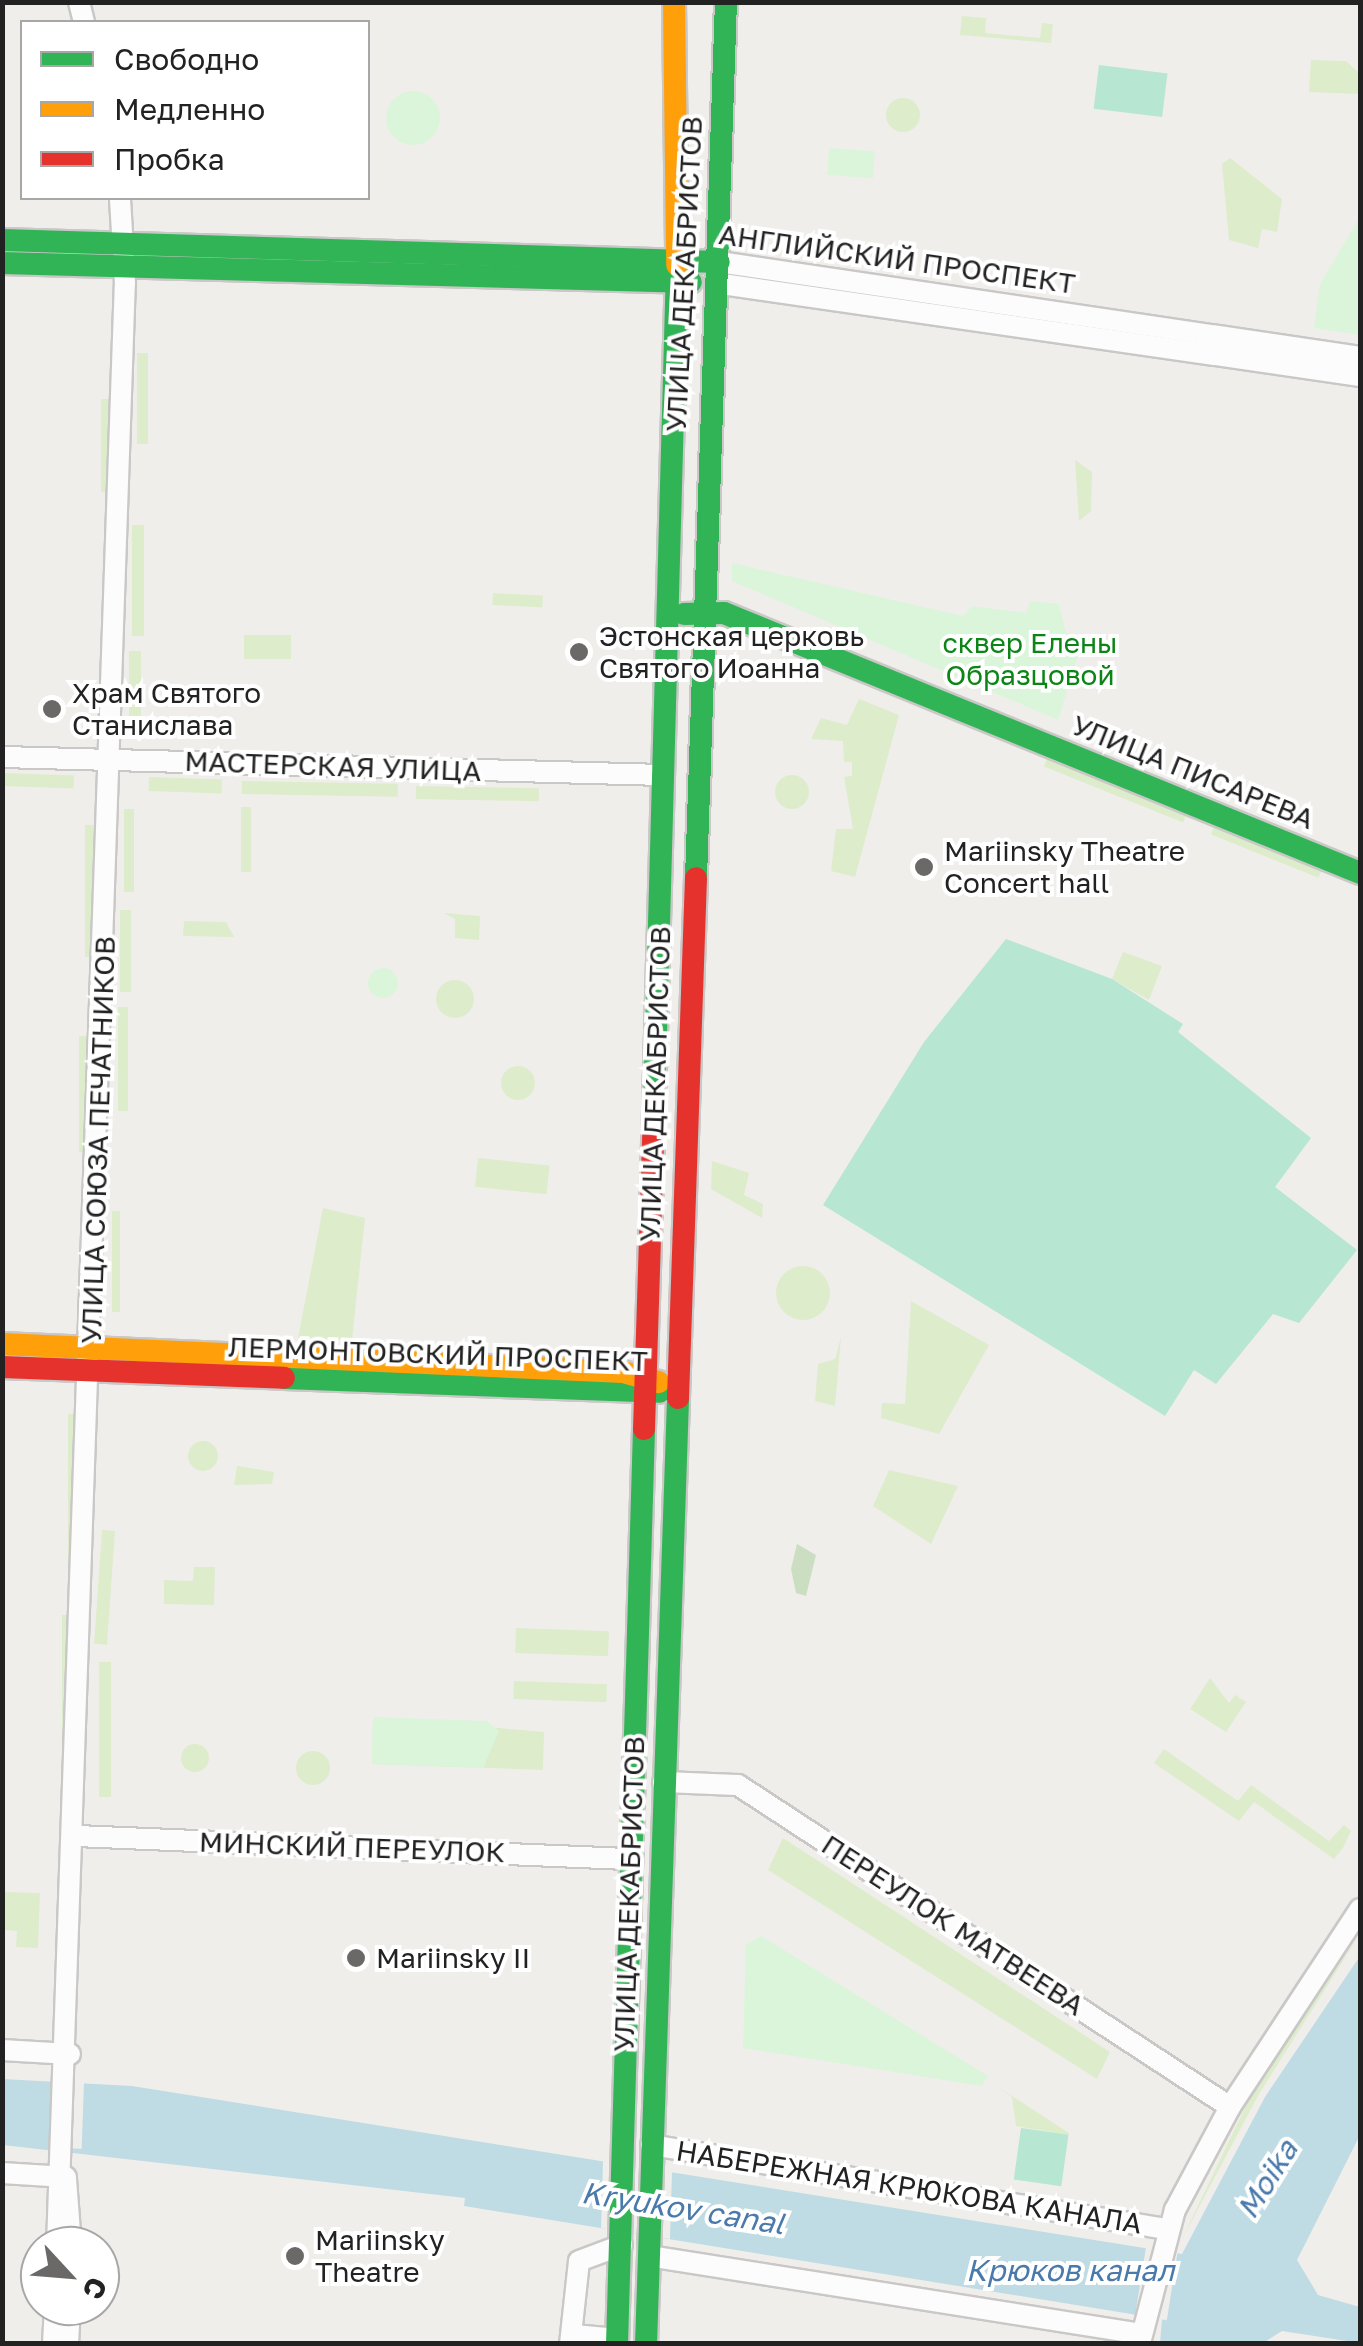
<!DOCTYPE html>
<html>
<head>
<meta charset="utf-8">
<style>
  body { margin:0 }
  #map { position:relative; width:1363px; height:2346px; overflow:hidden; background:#f0eeeb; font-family:"Golos Text",sans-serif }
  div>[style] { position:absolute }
  .grass>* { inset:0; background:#ddeccb; transform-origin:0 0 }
  .round { border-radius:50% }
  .forest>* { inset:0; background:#cbdec1 }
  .park>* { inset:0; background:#daf5da; transform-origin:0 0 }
  .pitch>* { inset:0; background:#b7e6d2; transform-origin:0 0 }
  .water>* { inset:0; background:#bfdbe3 }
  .pier>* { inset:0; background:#f0eeeb; transform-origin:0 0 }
  .roads { filter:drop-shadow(2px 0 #c9c8c7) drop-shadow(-2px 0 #c9c8c7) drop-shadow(0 2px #c9c8c7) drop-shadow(0 -2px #c9c8c7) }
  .street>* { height:20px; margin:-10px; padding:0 10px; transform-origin:10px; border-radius:10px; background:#fdfcfc }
  .fast>* { height:22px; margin:-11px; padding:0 11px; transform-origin:11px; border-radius:11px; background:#30b455 }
  .slow>* { height:22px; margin:-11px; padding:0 11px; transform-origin:11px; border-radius:11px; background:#ff9f0a }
  .jam>* { height:22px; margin:-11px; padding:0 11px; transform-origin:11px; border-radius:11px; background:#e5322d }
  .dots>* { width:28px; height:28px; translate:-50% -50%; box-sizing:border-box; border:5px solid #fff; border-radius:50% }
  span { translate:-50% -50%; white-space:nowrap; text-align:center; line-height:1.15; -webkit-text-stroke:8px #fff; paint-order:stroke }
  .street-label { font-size:28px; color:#222 }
  .poi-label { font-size:28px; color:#222 }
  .left { translate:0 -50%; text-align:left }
  .park-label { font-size:28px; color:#0c8416 }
  .water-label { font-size:30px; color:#4a7aab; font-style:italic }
  .frame { position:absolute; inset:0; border:5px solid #222; pointer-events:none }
  .legend { position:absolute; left:20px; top:20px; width:350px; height:180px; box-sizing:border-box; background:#fff; border:2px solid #a7a7a7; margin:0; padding:12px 18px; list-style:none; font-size:30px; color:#222 }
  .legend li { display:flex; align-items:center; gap:20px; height:50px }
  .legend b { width:50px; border:2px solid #a7a7a7 }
  .north { position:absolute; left:20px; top:2226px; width:100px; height:100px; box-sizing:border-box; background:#fff; border:2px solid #a7a7a7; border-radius:50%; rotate:116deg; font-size:28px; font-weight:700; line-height:40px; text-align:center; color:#222 }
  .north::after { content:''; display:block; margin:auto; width:35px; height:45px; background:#6a6968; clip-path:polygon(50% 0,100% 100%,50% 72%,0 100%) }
</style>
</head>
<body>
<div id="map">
  <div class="grass">
    <div style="clip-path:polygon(962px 16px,986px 18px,985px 33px,1040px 38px,1042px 23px,1053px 24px,1051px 43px,960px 35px)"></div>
    <div style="clip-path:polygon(1311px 60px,1346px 61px,1360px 74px,1360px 94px,1309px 92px)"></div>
    <div class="round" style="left:886px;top:98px;width:34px;height:34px"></div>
    <div style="clip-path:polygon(1230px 158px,1282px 199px,1277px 232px,1262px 229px,1258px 248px,1229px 240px,1222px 164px)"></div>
    <div style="left:137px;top:353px;width:11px;height:91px"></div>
    <div style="left:101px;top:399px;width:8px;height:93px"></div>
    <div style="clip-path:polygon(1075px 460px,1092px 472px,1091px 511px,1079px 521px)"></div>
    <div style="left:132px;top:525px;width:12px;height:111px"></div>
    <div style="left:493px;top:593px;width:50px;height:12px;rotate:3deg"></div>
    <div style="left:244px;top:635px;width:47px;height:24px"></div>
    <div style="left:129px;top:651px;width:12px;height:69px"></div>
    <div style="clip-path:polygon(859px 699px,899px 715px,855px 877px,831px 871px,836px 829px,853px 829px,844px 777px,852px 776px,852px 762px,844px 762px,843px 741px,811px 739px,821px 718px,847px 725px)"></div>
    <div style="left:1047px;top:759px;width:150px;height:8px;rotate:22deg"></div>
    <div style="left:3px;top:773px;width:71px;height:13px;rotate:2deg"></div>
    <div class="round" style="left:775px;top:775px;width:34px;height:34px"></div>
    <div style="left:149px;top:777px;width:73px;height:14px;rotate:2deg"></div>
    <div style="left:242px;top:781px;width:156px;height:13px;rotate:1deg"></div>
    <div style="left:416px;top:786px;width:123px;height:13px;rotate:1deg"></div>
    <div style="left:241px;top:807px;width:10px;height:65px"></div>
    <div style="left:124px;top:809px;width:10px;height:83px"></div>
    <div style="left:85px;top:825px;width:10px;height:132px"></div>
    <div style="left:1214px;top:827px;width:116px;height:8px;rotate:22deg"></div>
    <div style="left:120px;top:910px;width:11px;height:82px"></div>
    <div style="clip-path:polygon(444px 913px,480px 916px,479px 940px,455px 938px,455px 919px)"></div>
    <div style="clip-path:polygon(184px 921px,226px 922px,234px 937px,183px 936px)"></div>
    <div style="clip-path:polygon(1123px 952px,1162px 966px,1149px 1000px,1112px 979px)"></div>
    <div class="round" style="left:436px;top:980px;width:38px;height:38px"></div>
    <div style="left:118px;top:1007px;width:10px;height:104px"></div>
    <div style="left:79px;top:1036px;width:10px;height:116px"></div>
    <div class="round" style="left:501px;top:1066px;width:34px;height:34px"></div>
    <div style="left:478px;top:1158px;width:72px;height:29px;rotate:6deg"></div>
    <div style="clip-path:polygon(712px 1161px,749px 1173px,744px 1195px,763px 1204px,762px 1218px,711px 1189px)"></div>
    <div style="clip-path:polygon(323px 1208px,365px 1218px,352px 1340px,298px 1338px)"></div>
    <div style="left:112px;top:1211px;width:8px;height:101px"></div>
    <div class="round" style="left:776px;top:1266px;width:54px;height:54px"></div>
    <div style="clip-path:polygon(911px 1301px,989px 1345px,939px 1434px,881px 1418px,882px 1403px,905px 1404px)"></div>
    <div style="clip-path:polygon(841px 1337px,835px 1406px,815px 1401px,818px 1364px,835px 1359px)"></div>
    <div style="left:68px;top:1414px;width:9px;height:145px"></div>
    <div class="round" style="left:188px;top:1441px;width:30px;height:30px"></div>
    <div style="clip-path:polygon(237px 1466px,274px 1472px,272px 1484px,234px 1485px)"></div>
    <div style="clip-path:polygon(889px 1470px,958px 1486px,931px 1544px,873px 1506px)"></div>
    <div style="left:102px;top:1530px;width:13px;height:114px;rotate:4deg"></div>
    <div style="clip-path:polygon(194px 1567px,215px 1567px,214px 1605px,164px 1604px,164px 1580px,193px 1581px)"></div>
    <div style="left:62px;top:1615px;width:9px;height:167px"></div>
    <div style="left:516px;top:1628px;width:93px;height:25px;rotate:2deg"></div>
    <div style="left:99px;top:1662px;width:12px;height:135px"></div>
    <div style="clip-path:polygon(1210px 1678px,1229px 1703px,1235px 1695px,1246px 1702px,1226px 1732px,1190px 1709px)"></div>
    <div style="left:514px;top:1681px;width:93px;height:18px;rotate:2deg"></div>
    <div style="clip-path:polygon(373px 1717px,544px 1732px,543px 1770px,372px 1764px)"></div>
    <div class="round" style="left:181px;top:1744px;width:28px;height:28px"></div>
    <div style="clip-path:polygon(1164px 1749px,1238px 1801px,1251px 1785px,1329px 1841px,1344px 1825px,1351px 1831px,1343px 1848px,1334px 1859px,1254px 1802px,1239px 1821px,1154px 1763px)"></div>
    <div class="round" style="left:296px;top:1751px;width:34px;height:34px"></div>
    <div style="clip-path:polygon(783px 1838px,1110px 2052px,1097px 2079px,768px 1870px)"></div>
    <div style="clip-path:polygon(3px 1892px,40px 1893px,38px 1948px,16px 1947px,17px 1931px,3px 1930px)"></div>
    <div style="clip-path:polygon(1360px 1934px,1259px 2094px,1182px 2239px,1253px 2091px)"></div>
    <div style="clip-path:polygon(995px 2085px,1069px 2133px,1068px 2135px,1016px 2126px,1012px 2097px)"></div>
  </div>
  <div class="forest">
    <div style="clip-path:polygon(797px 1544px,816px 1555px,806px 1596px,796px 1593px,791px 1569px)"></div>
  </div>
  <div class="park">
    <div class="round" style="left:386px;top:91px;width:54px;height:54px"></div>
    <div style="left:829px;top:148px;width:46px;height:27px;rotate:4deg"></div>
    <div style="clip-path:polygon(1360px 217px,1360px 335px,1314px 328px,1320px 284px)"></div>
    <div style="clip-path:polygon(732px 563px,963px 616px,972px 606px,1026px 613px,1030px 601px,1059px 604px,1066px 633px,1084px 636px,1058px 720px,732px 581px)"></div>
    <div class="round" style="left:368px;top:968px;width:30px;height:30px"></div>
    <div style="clip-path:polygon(373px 1717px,487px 1721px,499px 1731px,483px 1768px,372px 1764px)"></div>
    <div style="clip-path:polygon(761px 1936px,988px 2076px,982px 2086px,743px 2048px,746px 1944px)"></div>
  </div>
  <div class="pitch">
    <div style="left:1099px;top:65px;width:69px;height:44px;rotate:7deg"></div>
    <div style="clip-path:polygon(1006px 939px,1112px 979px,1183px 1024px,1178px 1032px,1311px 1138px,1275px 1187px,1357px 1250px,1299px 1323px,1273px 1314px,1216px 1384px,1194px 1370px,1165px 1416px,823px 1205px,924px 1042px)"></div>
    <div style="left:1021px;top:2128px;width:48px;height:52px;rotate:8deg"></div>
  </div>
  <div class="water">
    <div style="clip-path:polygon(1360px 1956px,1360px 2135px,1297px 2260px,1318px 2295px,1360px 2307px,1360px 2343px,1282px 2331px,1263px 2343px,1160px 2343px,1162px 2319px,464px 2206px,465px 2198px,3px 2145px,2px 2079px,132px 2086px,1182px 2254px,1265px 2097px)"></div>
  </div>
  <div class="pier">
    <div style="left:58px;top:2082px;width:26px;height:66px;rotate:2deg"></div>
    <div style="clip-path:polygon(603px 2161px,672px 2172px,670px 2239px,601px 2228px)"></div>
    <div style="left:1146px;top:2247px;width:32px;height:69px;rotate:9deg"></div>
  </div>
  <div class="roads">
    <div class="street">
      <div style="left:79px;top:2px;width:21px;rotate:76deg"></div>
      <div style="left:719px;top:262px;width:648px;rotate:8.43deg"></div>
      <div style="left:715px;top:283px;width:652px;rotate:8.2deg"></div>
      <div style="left:2px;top:757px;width:661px;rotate:1.56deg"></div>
      <div style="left:663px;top:1782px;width:75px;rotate:2.3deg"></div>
      <div style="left:738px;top:1785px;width:588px;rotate:33.2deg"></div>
      <div style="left:76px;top:1836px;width:552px;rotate:2.39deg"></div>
      <div style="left:2px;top:2050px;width:68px;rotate:3.4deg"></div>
      <div style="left:651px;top:2145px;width:523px;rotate:9.25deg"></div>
      <div style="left:2px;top:2173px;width:64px;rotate:3.6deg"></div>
      <div style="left:66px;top:2179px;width:67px;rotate:85.7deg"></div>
      <div style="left:57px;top:2246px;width:1964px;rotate:-88.02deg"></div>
      <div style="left:125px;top:283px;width:85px;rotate:-93.4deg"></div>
      <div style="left:649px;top:2256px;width:498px;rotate:9deg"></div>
      <div style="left:574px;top:2335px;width:43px;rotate:5.3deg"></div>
      <div style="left:1140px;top:2343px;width:138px;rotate:-75.3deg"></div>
      <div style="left:1175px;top:2210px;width:117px;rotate:-61.9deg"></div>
      <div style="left:1230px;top:2107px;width:237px;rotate:-56.7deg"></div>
      <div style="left:53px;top:2344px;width:38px;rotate:-87deg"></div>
      <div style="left:68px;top:2344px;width:38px;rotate:-87deg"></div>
      <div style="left:570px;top:2344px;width:83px;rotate:-83.8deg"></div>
      <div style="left:579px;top:2261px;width:46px;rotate:-20.4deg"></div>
    </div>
    <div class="fast">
      <div style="left:2px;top:240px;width:717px;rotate:1.76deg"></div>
      <div style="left:2px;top:263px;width:689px;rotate:1.58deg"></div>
      <div style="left:684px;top:614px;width:40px;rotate:-1.4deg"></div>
      <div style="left:724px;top:613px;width:687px;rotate:22.23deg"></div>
      <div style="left:696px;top:878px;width:877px;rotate:-88.04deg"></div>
      <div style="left:654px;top:1106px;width:841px;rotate:-88.43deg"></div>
      <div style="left:284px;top:1378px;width:376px;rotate:2.1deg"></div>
      <div style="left:617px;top:2344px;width:915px;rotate:-88.31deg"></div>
      <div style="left:646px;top:2344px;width:947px;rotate:-88.06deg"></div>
    </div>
    <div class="slow">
      <div style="left:674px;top:2px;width:263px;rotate:89.3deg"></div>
      <div style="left:2px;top:1344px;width:622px;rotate:2.58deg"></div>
      <div style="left:623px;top:1372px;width:37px;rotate:16deg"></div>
    </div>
    <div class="jam">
      <div style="left:2px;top:1367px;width:282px;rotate:2.2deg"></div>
      <div style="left:678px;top:1398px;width:520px;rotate:-88.02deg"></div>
      <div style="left:644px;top:1429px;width:323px;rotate:-88.2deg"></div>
    </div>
  </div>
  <div class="dots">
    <div style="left:579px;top:652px;background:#6a6968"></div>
    <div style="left:52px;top:709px;background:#6a6968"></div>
    <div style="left:924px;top:867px;background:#6a6968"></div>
    <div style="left:356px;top:1958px;background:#6a6968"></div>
    <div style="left:295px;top:2256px;background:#6a6968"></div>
  </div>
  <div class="street-label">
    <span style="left:897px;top:259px;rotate:8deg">АНГЛИЙСКИЙ ПРОСПЕКТ</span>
    <span style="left:684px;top:274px;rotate:-87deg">УЛИЦА ДЕКАБРИСТОВ</span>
    <span style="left:333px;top:766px;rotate:2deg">МАСТЕРСКАЯ УЛИЦА</span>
    <span style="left:1193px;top:772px;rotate:22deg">УЛИЦА ПИСАРЕВА</span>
    <span style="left:655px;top:1084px;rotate:-88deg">УЛИЦА ДЕКАБРИСТОВ</span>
    <span style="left:98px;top:1140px;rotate:-88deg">УЛИЦА СОЮЗА ПЕЧАТНИКОВ</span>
    <span style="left:438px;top:1354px;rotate:2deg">ЛЕРМОНТОВСКИЙ ПРОСПЕКТ</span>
    <span style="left:352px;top:1847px;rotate:2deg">МИНСКИЙ ПЕРЕУЛОК</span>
    <span style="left:629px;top:1894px;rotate:-88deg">УЛИЦА ДЕКАБРИСТОВ</span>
    <span style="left:953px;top:1925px;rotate:33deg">ПЕРЕУЛОК МАТВЕЕВА</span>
    <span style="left:909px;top:2187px;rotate:9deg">НАБЕРЕЖНАЯ КРЮКОВА КАНАЛА</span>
  </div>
  <div class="poi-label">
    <span class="left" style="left:599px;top:652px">Эстонская церковь<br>Святого Иоанна</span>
    <span class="left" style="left:72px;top:709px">Храм Святого<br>Станислава</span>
    <span class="left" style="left:944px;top:867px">Mariinsky Theatre<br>Concert hall</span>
    <span class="left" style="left:376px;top:1958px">Mariinsky II</span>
    <span class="left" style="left:315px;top:2256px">Mariinsky<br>Theatre</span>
  </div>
  <div class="park-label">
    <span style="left:1030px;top:659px">сквер Елены<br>Образцовой</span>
  </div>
  <div class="water-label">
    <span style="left:1267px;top:2179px;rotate:-58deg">Moika</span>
    <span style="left:683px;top:2208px;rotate:9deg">Kryukov canal</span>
    <span style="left:1070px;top:2270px">Крюков канал</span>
  </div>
  <div class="frame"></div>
  <ul class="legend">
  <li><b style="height:12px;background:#30b455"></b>Свободно</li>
  <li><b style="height:12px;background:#ff9f0a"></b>Медленно</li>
  <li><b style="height:12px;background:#e5322d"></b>Пробка</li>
  </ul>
  <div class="north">С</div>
</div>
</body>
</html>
